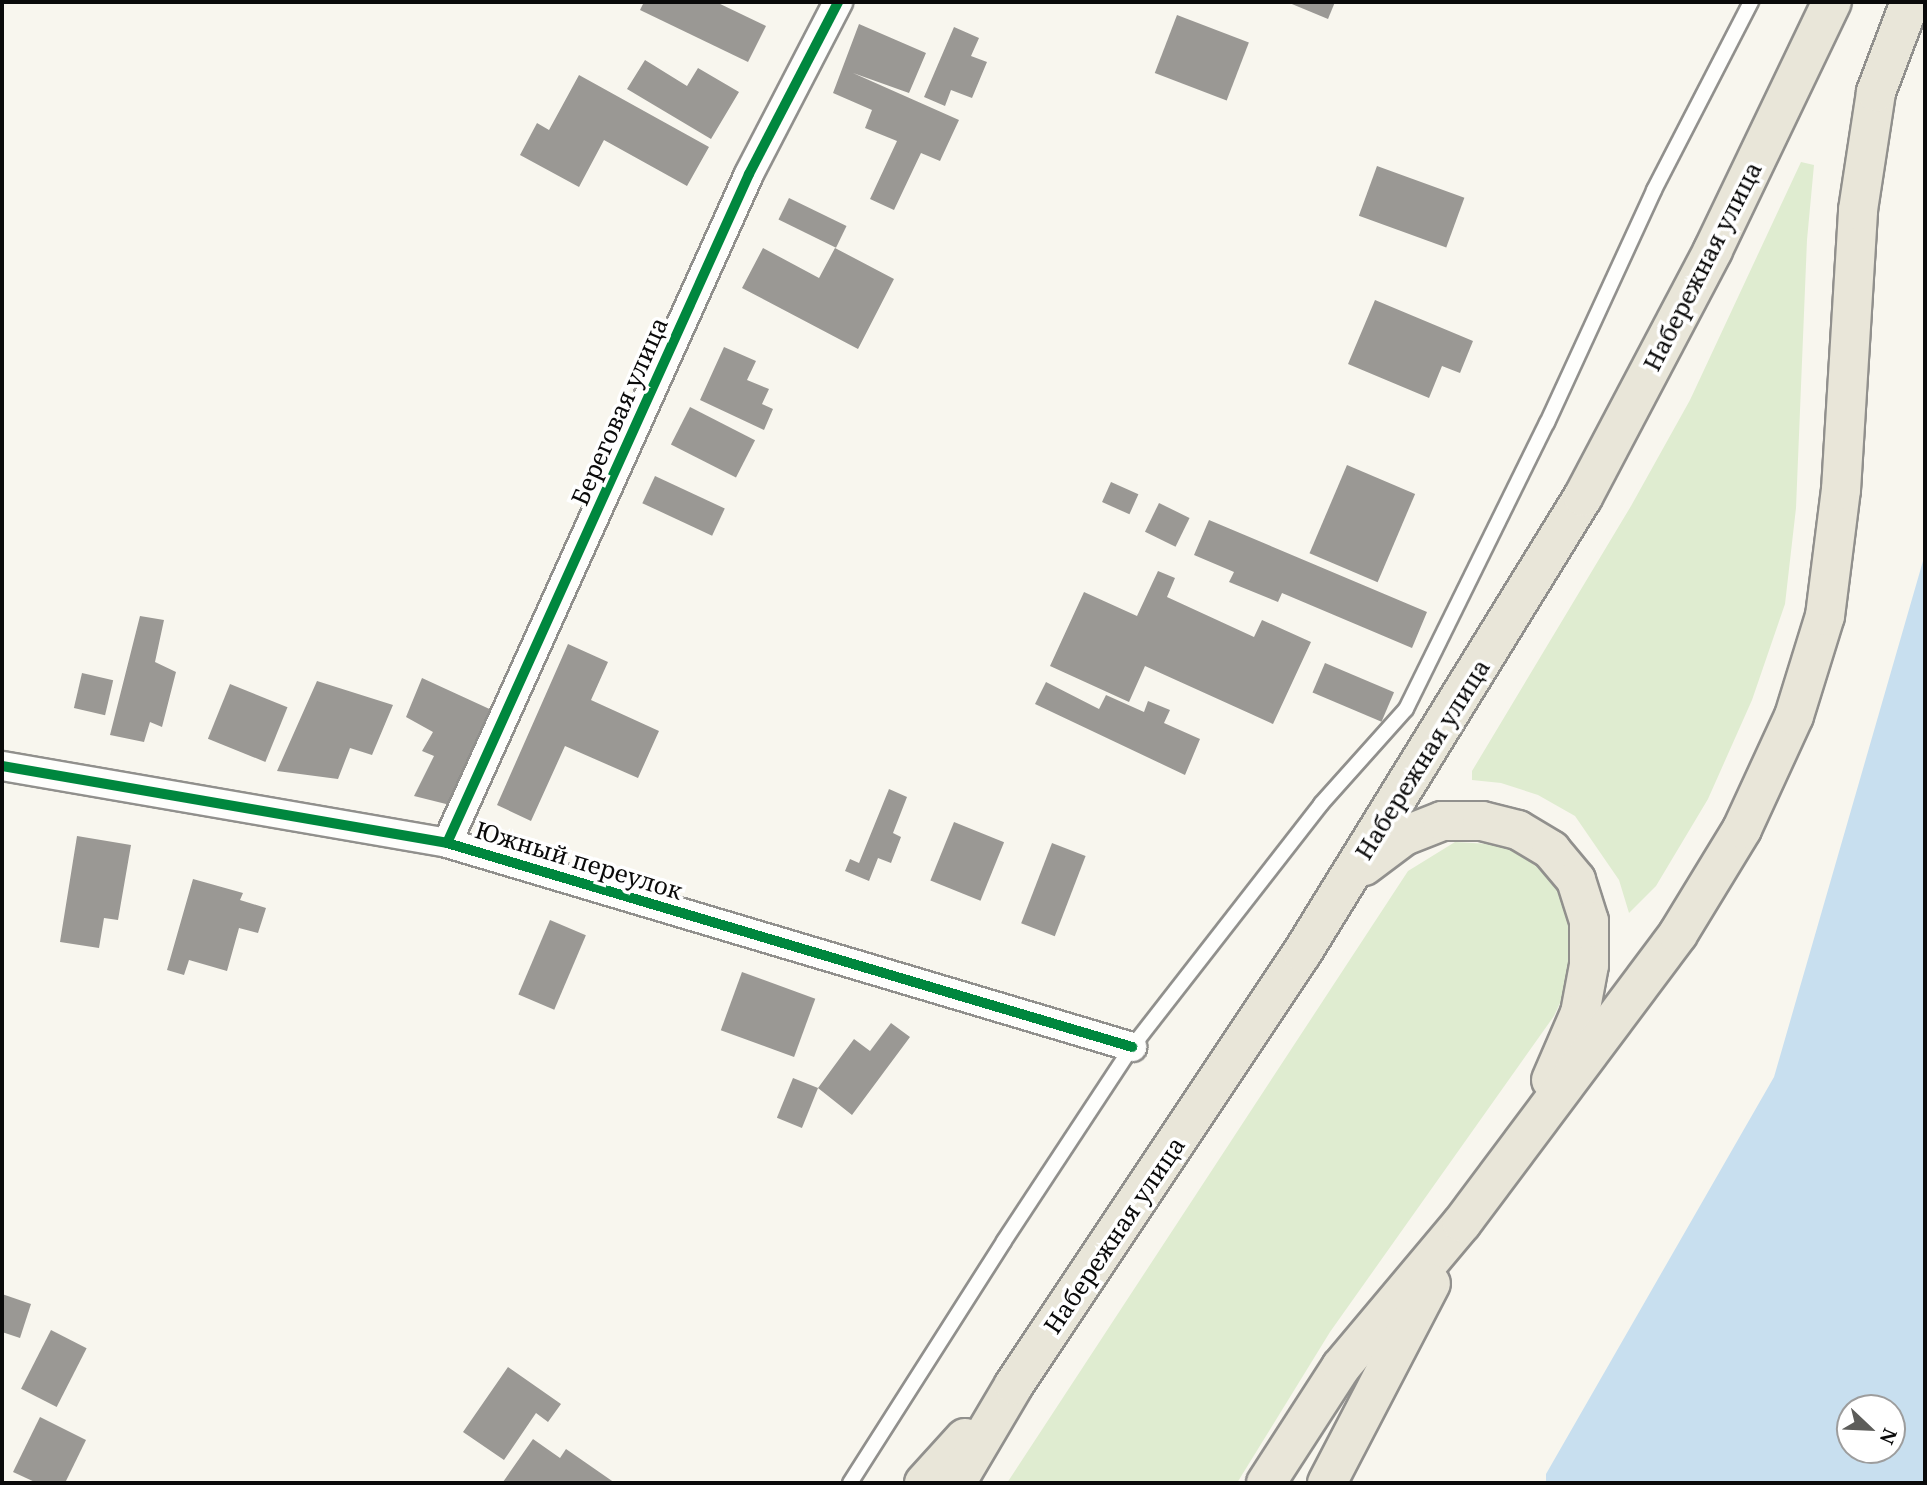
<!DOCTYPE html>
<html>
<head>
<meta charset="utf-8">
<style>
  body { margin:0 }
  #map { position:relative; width:1927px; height:1485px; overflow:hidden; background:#f8f6ee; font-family:"Noto Serif",serif }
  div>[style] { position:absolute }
  .green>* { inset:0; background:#dfecd0 }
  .water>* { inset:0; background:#c8dfef }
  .building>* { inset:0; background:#9a9894; transform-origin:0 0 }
  .roads { filter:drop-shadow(2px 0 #91908d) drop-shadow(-2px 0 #91908d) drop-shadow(0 2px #91908d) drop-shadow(0 -2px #91908d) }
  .service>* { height:14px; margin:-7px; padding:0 7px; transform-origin:7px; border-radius:7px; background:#fefefc }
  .minor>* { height:28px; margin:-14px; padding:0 14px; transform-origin:14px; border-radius:14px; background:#fefefc }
  .primary>* { height:38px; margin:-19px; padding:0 19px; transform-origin:19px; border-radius:19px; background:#e9e6d9 }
  .cycleway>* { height:10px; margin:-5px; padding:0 5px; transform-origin:5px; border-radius:5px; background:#00873e }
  span { translate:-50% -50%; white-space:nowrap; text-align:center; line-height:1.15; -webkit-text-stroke:7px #fff; paint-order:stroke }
  .street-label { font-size:24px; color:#0a0a0a }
  .frame { position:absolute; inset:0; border:4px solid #0a0a0a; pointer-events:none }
  .north { position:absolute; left:1836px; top:1394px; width:70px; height:70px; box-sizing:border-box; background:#fff; border:2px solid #9d9d9d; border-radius:50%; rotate:113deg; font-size:19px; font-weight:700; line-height:28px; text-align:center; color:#0a0a0a }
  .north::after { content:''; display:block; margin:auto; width:24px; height:32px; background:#5d5d5a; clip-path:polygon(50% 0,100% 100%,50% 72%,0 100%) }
</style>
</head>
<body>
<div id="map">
  <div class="green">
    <div style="clip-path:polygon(1801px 162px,1814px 165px,1807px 240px,1796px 508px,1785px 604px,1752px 700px,1708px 799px,1656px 886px,1629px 913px,1619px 880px,1575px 816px,1538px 795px,1501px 783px,1472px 780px,1472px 771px,1631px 506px,1690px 400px)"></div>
    <div style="clip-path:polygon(1455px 842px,1508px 845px,1550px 877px,1574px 922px,1574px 973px,1554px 1016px,1330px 1332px,1237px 1483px,1007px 1483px,1408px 871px)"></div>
  </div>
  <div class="water">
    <div style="clip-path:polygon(evenodd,1925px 554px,1925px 1483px,1546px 1483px,1546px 1474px,1774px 1077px,1925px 554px,1850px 1408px,1892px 1408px,1892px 1450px,1850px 1450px,1850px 1408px)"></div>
  </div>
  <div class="building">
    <div style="clip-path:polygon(644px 2px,716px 2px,766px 26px,748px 62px,640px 10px)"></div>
    <div style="clip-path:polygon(1287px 2px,1335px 2px,1328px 19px)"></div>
    <div style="left:1177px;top:15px;width:77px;height:62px;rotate:21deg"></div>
    <div style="clip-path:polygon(859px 24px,926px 53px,909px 93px,853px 73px,959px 120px,940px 161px,921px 153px,894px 210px,870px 199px,897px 141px,865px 128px,872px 110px,833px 93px)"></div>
    <div style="clip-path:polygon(954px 27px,979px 38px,971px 56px,987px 62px,972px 98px,951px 90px,945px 106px,924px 97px)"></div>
    <div style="clip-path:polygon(645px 60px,687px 86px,698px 68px,739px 92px,711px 139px,627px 89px)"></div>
    <div style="clip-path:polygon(579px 75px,709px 147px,687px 186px,604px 140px,579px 187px,520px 155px,537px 123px,549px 130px)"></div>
    <div style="left:1377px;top:166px;width:93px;height:53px;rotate:20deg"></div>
    <div style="left:789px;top:198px;width:64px;height:24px;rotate:26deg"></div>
    <div style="clip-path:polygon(763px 248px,819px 278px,835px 248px,894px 279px,858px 349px,742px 288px)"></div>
    <div style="clip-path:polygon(1375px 300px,1473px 341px,1460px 373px,1442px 366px,1429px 398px,1348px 364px)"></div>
    <div style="clip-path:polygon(724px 347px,756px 361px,747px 380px,769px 389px,762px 404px,773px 409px,764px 430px,700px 400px)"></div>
    <div style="left:690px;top:407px;width:73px;height:42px;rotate:27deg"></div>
    <div style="left:1347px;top:465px;width:74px;height:96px;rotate:23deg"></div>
    <div style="left:655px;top:476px;width:77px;height:30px;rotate:25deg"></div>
    <div style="left:1111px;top:482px;width:30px;height:22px;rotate:24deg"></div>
    <div style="left:1159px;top:503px;width:34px;height:32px;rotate:26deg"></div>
    <div style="clip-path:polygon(1209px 520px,1427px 612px,1412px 648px,1282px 593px,1278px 602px,1229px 582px,1234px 572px,1194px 555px)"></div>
    <div style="clip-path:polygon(1158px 571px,1175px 578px,1167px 597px,1254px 637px,1262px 620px,1311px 642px,1273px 724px,1145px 666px,1129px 702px,1050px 666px,1084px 592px,1137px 616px)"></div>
    <div style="clip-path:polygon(140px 616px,164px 620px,155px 662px,176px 672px,162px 727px,150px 722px,144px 742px,110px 735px)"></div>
    <div style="clip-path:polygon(568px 644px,608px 662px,591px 700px,659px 731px,638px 778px,565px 746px,531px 821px,497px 805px)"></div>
    <div style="left:1325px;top:663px;width:75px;height:32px;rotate:23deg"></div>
    <div style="left:82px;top:673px;width:32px;height:36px;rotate:13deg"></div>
    <div style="clip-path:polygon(422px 678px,496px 712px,454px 806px,414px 796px,434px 756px,422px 751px,433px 732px,406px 717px)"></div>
    <div style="clip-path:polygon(317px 681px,393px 705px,372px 755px,350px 748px,338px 779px,277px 771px)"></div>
    <div style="clip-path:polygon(1046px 682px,1099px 709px,1106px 695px,1144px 712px,1148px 701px,1170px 710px,1164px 723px,1200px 739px,1185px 775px,1035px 704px)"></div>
    <div style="left:230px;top:684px;width:62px;height:59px;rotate:22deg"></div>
    <div style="clip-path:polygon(889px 789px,907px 797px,893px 833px,901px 837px,891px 863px,878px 858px,869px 881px,845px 871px,850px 859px,859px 863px)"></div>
    <div style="left:954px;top:822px;width:54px;height:63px;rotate:22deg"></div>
    <div style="clip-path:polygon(77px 836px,131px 845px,118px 920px,104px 918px,99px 948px,60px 942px)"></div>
    <div style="left:1052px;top:843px;width:36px;height:86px;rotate:21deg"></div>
    <div style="clip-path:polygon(193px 879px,243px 893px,240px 900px,266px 908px,258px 933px,239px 928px,227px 971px,189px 960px,184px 975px,167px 970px)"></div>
    <div style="left:550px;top:920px;width:39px;height:81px;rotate:23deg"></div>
    <div style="left:742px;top:972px;width:78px;height:62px;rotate:20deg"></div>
    <div style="clip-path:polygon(891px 1023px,910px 1037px,852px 1115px,818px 1088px,854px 1039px,870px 1051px)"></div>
    <div style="left:793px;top:1078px;width:27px;height:43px;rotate:22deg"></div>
    <div style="clip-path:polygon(2px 1294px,31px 1304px,20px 1338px,2px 1332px)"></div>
    <div style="left:51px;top:1330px;width:40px;height:66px;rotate:27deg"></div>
    <div style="clip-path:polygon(508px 1367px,561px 1404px,548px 1422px,536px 1413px,504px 1460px,463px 1432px)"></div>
    <div style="clip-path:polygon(40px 1417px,86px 1440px,65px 1483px,37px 1483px,13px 1472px)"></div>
    <div style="clip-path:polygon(533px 1439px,560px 1458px,566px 1449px,615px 1483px,506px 1483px,503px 1482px)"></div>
  </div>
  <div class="roads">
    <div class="service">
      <div style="left:850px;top:1483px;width:287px;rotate:-57.5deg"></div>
      <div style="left:1004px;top:1241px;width:232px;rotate:-56.6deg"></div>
      <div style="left:1132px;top:1047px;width:308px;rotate:-52.1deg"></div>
      <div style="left:1321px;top:804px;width:127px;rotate:-48.2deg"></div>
      <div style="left:1406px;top:709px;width:319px;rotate:-63.8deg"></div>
      <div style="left:1547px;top:423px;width:256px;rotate:-65.3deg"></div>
      <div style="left:1654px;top:190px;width:212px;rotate:-62.7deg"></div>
    </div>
    <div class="minor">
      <div style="left:2px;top:766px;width:452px;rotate:9.8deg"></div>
      <div style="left:447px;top:843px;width:715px;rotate:16.58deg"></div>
      <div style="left:447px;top:843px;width:734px;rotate:-65.7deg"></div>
      <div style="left:749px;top:174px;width:194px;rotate:-62.6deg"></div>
    </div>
    <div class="primary">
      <div style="left:1364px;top:866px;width:50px;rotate:-36.9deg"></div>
      <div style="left:1404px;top:836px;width:41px;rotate:-21.5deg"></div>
      <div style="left:1442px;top:821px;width:40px"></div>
      <div style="left:1482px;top:821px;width:37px;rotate:14deg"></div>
      <div style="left:1518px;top:830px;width:39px;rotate:31deg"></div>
      <div style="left:1551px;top:850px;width:39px;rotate:50deg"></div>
      <div style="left:1576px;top:880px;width:43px;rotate:72.4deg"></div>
      <div style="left:1589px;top:921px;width:44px;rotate:90deg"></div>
      <div style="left:1589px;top:965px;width:49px;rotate:100.6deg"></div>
      <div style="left:1580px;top:1013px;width:73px;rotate:113.4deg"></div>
      <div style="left:924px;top:1483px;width:61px;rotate:-47.7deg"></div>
      <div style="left:956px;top:1483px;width:114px;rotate:-59.4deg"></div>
      <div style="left:1014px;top:1385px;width:519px;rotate:-56.31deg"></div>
      <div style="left:1302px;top:953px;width:536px;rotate:-58.36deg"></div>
      <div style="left:1583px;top:497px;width:279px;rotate:-62.2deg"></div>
      <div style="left:1713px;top:250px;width:275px;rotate:-64.4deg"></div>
      <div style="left:1266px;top:1483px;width:138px;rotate:-57.1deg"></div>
      <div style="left:1341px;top:1367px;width:188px;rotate:-50deg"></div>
      <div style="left:1462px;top:1223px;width:361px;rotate:-53.2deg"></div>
      <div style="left:1678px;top:934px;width:123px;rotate:-58.6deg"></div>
      <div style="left:1742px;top:829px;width:124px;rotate:-65.3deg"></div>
      <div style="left:1794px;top:716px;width:105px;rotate:-72.8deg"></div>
      <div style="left:1825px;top:616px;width:127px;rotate:-82.8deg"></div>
      <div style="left:1841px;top:490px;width:281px;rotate:-86.5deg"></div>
      <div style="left:1858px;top:210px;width:119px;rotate:-81.3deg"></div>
      <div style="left:1876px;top:92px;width:96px;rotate:-69.3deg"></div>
      <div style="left:1327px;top:1483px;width:225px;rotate:-62.5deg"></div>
    </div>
  </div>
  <div class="cycleway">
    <div style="left:2px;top:766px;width:452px;rotate:9.8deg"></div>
    <div style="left:447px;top:843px;width:715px;rotate:16.58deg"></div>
    <div style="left:447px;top:843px;width:734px;rotate:-65.7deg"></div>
    <div style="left:749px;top:174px;width:194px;rotate:-62.6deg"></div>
  </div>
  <div class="street-label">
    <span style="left:1702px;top:266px;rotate:-63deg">Набережная улица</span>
    <span style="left:619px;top:411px;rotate:-66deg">Береговая улица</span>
    <span style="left:1422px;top:759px;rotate:-58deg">Набережная улица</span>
    <span style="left:579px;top:860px;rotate:17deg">Южный переулок</span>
    <span style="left:1114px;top:1235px;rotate:-56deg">Набережная улица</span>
  </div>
  <div class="frame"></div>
  <div class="north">N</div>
</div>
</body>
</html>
